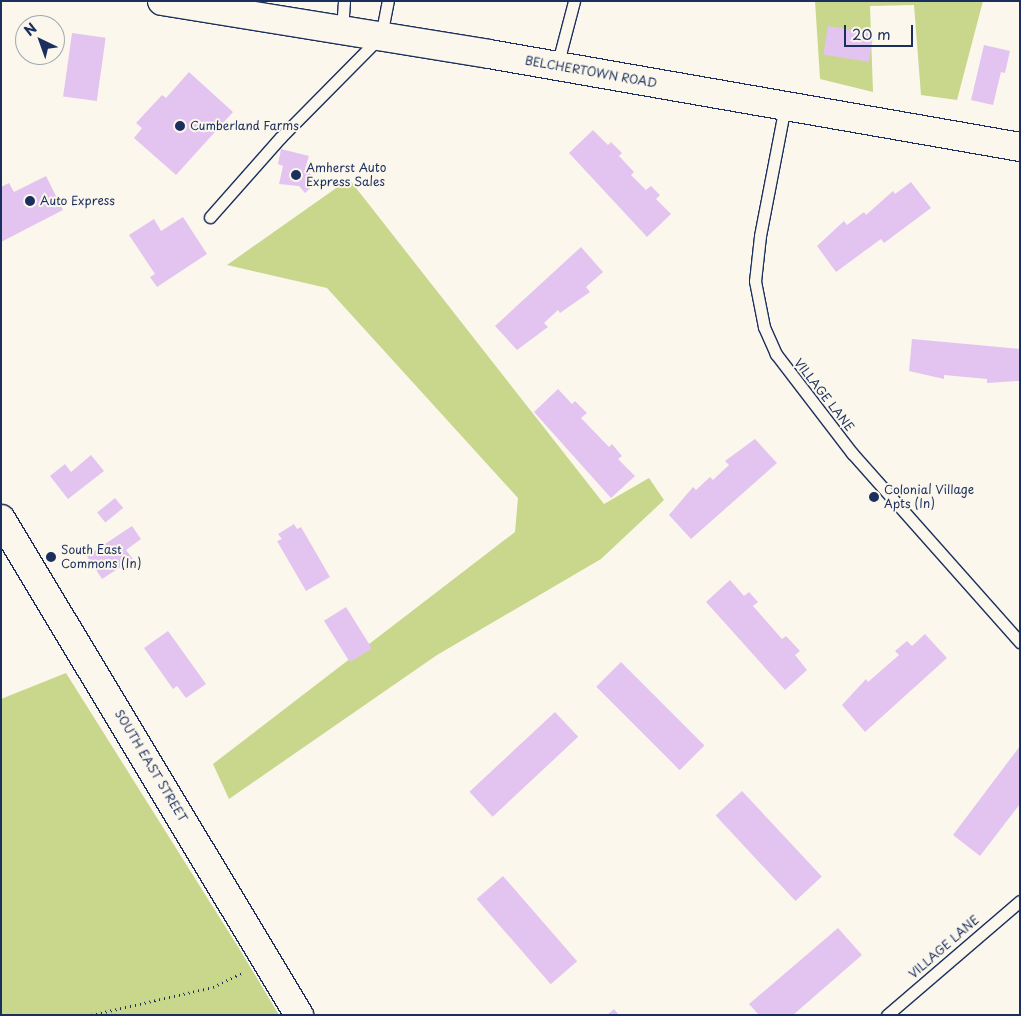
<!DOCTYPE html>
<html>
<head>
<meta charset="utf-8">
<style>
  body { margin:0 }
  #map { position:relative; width:1021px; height:1016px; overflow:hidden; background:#fbf7ec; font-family:"Playpen Sans",sans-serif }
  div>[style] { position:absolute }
  .green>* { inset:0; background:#c8d78b }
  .building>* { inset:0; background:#e3c4f1; transform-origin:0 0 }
  .path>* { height:3px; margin-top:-1.5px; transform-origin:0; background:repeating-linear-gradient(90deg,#1b2f5e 0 1px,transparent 0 5px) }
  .roads { filter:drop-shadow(1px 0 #1b2f5e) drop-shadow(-1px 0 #1b2f5e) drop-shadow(0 1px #1b2f5e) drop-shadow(0 -1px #1b2f5e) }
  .service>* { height:11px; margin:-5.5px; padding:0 5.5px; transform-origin:5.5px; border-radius:5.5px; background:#fbf7ec }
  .secondary>* { height:28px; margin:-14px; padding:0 14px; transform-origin:14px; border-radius:14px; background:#fbf7ec }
  .trunk>* { height:28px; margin:-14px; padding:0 14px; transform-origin:14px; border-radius:14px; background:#fbf7ec }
  .dots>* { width:14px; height:14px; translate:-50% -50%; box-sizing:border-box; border:2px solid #fbf7ec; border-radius:50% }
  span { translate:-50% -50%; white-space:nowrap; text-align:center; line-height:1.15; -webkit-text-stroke:4px #fbf7ec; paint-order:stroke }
  .street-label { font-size:12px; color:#1b2f5e }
  .poi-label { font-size:12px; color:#1b2f5e }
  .left { translate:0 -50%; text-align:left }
  .frame { position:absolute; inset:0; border:2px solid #1b2f5e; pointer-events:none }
  .north { position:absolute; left:15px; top:15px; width:50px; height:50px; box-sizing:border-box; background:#fbf7ec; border:1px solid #a1a7b3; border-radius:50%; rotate:318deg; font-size:14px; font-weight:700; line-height:20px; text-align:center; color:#1b2f5e }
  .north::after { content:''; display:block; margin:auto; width:18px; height:22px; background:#1b2f5e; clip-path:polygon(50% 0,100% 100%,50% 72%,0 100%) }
  .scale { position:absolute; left:844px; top:25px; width:69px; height:22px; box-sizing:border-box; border:2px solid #1b2f5e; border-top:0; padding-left:6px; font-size:15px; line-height:18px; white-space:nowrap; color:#1b2f5e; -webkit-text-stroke:4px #fbf7ec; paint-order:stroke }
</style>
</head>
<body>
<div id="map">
  <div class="green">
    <div style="clip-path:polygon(815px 1px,983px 1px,957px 100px,921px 95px,914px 5px,870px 6px,873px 92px,820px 79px)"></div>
    <div style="clip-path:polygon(349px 179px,604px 504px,649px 478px,664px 500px,601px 559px,437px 655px,229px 799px,213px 764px,515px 532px,518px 498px,327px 288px,227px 265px)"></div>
    <div style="clip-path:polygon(66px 673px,240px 950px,279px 1015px,1px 1015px,1px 699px)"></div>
  </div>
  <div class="building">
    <div style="left:828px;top:26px;width:46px;height:29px;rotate:9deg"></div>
    <div style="left:72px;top:33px;width:34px;height:64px;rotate:8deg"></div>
    <div style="clip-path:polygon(984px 45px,1010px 51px,1005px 73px,1001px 72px,993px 105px,971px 100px)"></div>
    <div style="clip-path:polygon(189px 72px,233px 112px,176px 175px,134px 138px,142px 128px,136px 123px,162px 95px,166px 98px)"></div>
    <div style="clip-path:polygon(593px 130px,608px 145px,611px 142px,622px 153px,619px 156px,634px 172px,631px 175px,646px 190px,651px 186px,660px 195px,656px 199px,671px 214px,647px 237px,569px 153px)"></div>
    <div style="clip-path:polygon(281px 149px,309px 156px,305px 169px,318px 181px,305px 193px,299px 186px,279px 184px,283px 166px,278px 164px)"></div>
    <div style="clip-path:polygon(46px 176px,63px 210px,1px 242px,1px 187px,9px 183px,14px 192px)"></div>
    <div style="clip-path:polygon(911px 182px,931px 208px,884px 243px,881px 239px,836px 272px,817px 246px,844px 221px,847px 225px,864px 212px,866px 215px,893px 191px,895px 194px)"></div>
    <div style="clip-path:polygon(183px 217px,207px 254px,157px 287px,150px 277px,155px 274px,129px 235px,154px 219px,161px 231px)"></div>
    <div style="clip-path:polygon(581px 247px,603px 272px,586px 287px,590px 292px,560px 313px,558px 310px,544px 323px,548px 327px,517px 350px,495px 326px)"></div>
    <div style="clip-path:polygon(912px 339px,1020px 349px,1020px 381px,987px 383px,987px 379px,944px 375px,944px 379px,909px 371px)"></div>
    <div style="clip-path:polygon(558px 389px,572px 404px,575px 401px,587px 413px,581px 418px,609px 447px,612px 444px,622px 456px,618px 459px,635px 476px,611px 498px,534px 412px)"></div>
    <div style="clip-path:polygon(755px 439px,777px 463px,691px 539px,669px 515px,693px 487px,696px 490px,710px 477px,713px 480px,729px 465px,725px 461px)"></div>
    <div style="clip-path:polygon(91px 455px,104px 471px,68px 499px,50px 476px,65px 464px,71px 472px)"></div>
    <div style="left:115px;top:498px;width:13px;height:23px;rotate:51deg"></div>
    <div style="clip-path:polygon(294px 524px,297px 529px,301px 527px,330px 577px,306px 591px,277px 541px,282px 539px,278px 534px)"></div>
    <div style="clip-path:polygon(132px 526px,141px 539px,126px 550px,133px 559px,102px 579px,87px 556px)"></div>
    <div style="clip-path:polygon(730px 580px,744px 596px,749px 592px,758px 602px,753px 606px,782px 639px,786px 636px,800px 651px,795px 655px,807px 670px,785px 690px,706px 602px)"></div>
    <div style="left:346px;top:607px;width:49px;height:26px;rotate:58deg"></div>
    <div style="clip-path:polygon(168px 631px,206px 684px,186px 698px,177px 686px,173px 689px,144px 648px)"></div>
    <div style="clip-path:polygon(925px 634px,947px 658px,865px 732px,842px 705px,866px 679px,868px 682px,899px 655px,895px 651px,907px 641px,912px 646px)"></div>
    <div style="left:621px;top:662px;width:118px;height:35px;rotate:45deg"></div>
    <div style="left:555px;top:712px;width:34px;height:117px;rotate:47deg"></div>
    <div style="clip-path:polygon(1020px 746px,1020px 804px,980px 856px,953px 835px)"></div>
    <div style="left:742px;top:791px;width:117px;height:36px;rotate:47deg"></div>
    <div style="left:503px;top:876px;width:113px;height:35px;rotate:49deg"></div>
    <div style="clip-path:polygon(838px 928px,862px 955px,793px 1015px,759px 1015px,749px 1004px)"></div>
    <div style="clip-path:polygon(614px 1009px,619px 1015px,607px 1015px)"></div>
  </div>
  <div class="path">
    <div style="left:91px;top:1015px;width:125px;rotate:-12.9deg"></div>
    <div style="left:213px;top:987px;width:34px;rotate:-26deg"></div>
  </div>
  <div class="roads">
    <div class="service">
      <div style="left:342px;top:30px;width:29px;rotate:-86deg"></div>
      <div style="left:557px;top:66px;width:67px;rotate:-75.3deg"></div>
      <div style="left:785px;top:106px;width:132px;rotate:100.9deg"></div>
      <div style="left:760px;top:236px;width:45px;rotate:96.3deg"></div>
      <div style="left:755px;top:281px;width:47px;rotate:78.9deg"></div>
      <div style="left:764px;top:327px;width:30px;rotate:66deg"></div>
      <div style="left:776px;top:354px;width:125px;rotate:52.5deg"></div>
      <div style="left:852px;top:453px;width:253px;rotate:48.4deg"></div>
      <div style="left:210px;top:217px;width:106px;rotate:-48.5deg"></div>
      <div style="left:280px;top:138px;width:144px;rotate:-45.3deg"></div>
      <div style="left:381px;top:36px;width:36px;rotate:-79deg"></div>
      <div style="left:887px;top:1015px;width:175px;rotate:-40.6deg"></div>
    </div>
    <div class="secondary">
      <div style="left:1px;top:519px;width:579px;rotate:59deg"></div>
    </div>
    <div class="trunk">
      <div style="left:162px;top:1px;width:331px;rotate:9.2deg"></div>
      <div style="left:489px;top:54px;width:539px;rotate:9.93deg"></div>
    </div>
  </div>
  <div class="dots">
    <div style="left:180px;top:126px;background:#1b2f5e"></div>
    <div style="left:296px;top:175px;background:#1b2f5e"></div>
    <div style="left:30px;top:201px;background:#1b2f5e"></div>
    <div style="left:874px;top:497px;background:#1b2f5e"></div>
    <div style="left:51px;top:557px;background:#1b2f5e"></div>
  </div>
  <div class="street-label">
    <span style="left:591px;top:72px;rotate:10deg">BELCHERTOWN ROAD</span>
    <span style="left:824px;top:395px;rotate:52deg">VILLAGE LANE</span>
    <span style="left:151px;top:766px;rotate:59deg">SOUTH EAST STREET</span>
    <span style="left:944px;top:947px;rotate:-41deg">VILLAGE LANE</span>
  </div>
  <div class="poi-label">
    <span class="left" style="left:190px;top:126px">Cumberland Farms</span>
    <span class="left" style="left:306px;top:175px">Amherst Auto<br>Express Sales</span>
    <span class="left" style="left:40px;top:201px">Auto Express</span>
    <span class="left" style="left:884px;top:497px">Colonial Village<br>Apts (In)</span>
    <span class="left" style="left:61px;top:557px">South East<br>Commons (In)</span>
  </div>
  <div class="frame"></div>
  <div class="north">N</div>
  <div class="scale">20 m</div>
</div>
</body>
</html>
